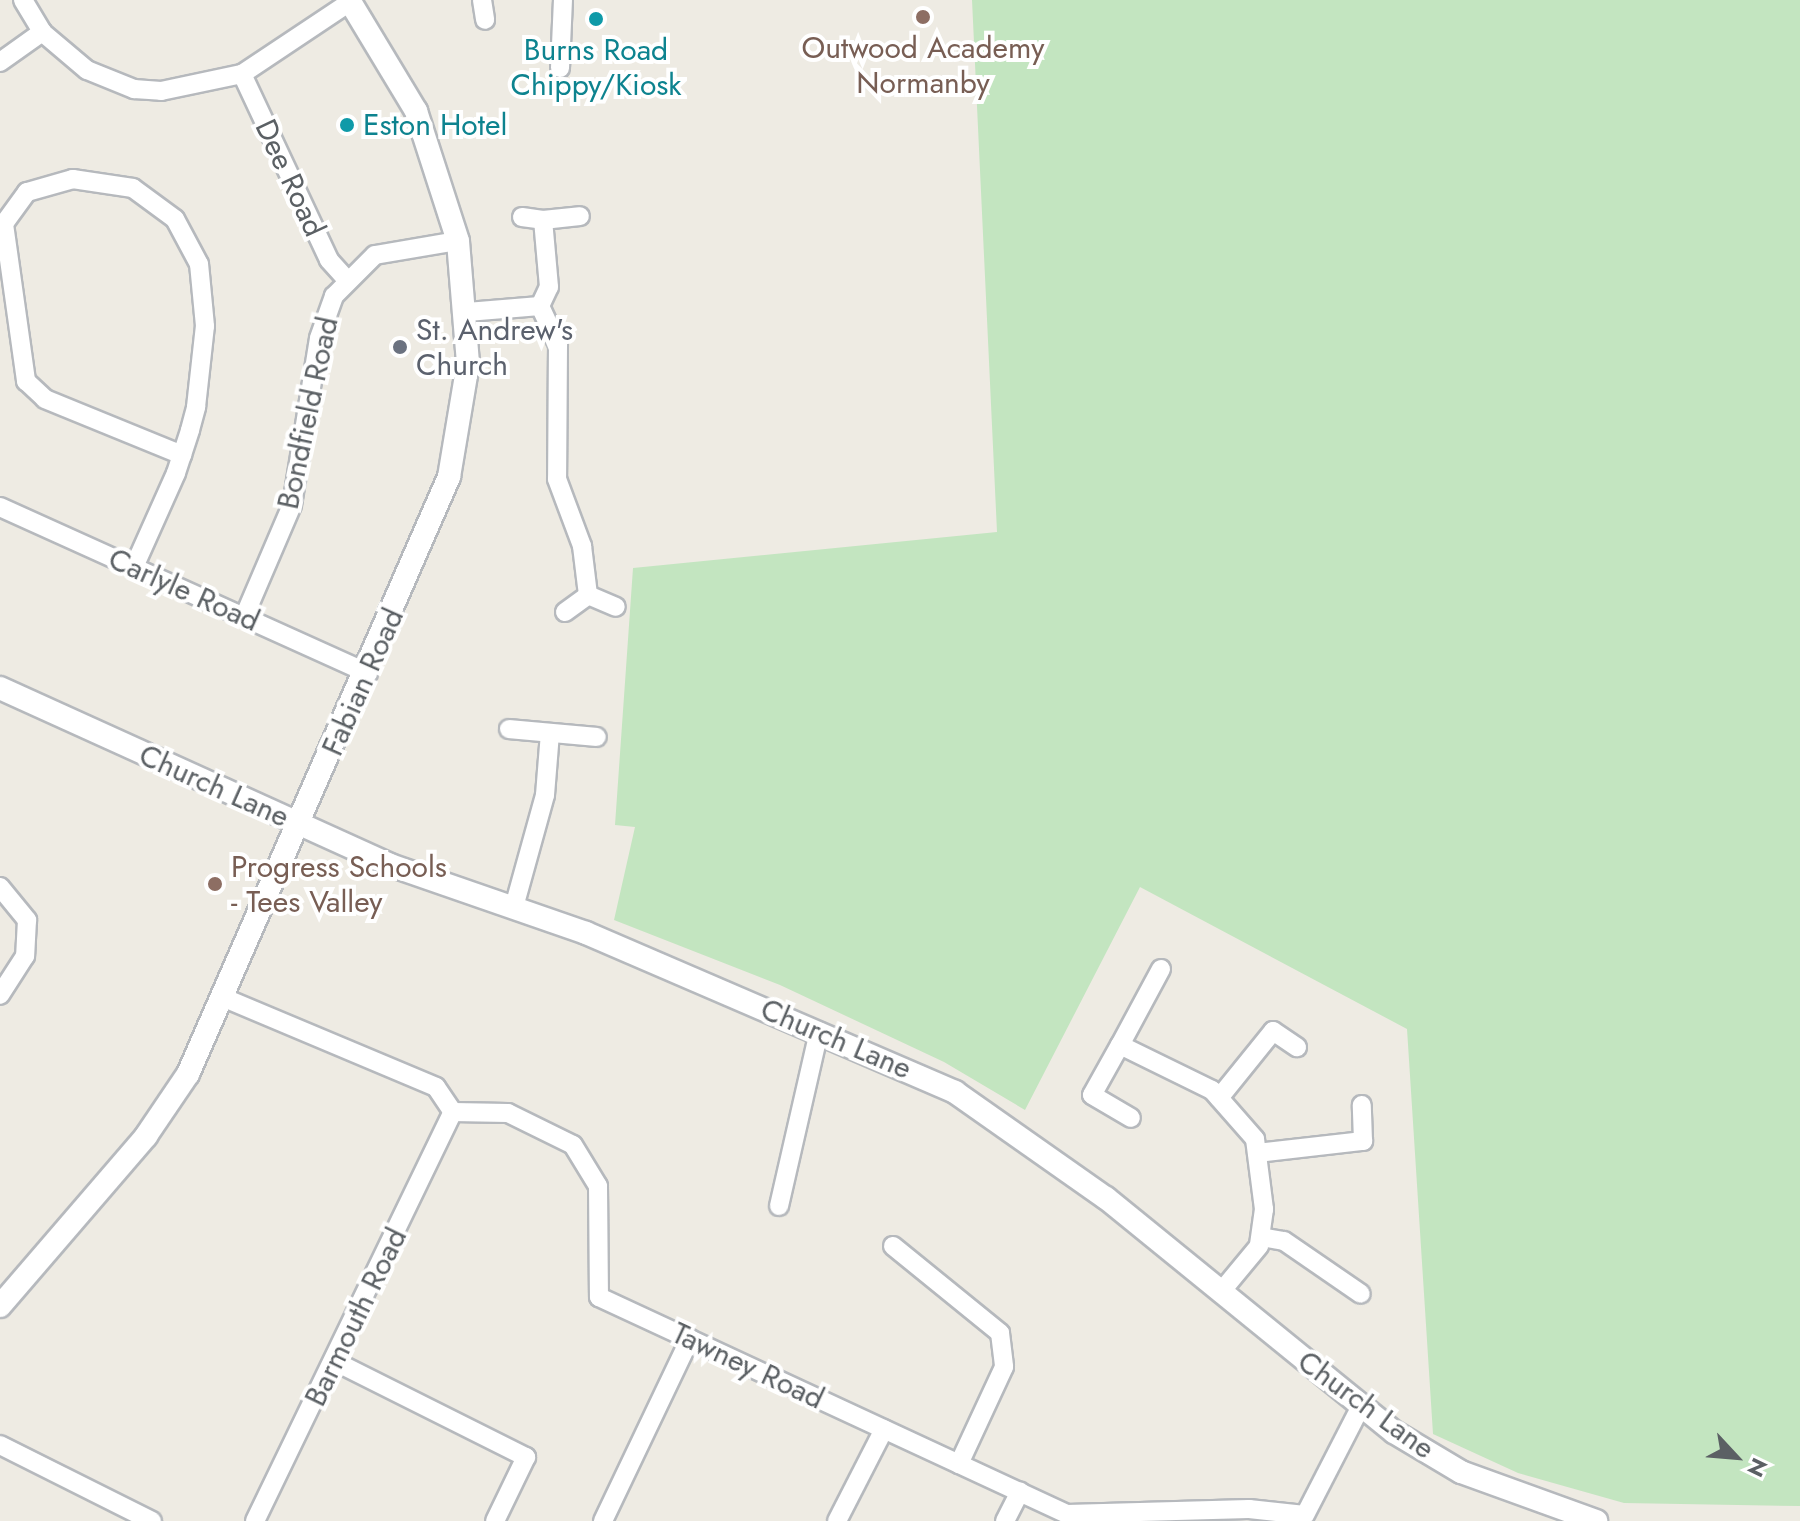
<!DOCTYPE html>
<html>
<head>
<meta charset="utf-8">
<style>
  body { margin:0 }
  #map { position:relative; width:1800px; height:1521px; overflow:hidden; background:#eeebe3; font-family:Jost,sans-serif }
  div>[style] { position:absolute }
  .green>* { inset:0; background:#c3e5c0 }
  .roads { filter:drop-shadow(2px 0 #b6b9bd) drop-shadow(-2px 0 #b6b9bd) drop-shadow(0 2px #b6b9bd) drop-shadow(0 -2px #b6b9bd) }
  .minor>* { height:18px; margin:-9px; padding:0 9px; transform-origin:9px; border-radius:9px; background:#fff }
  .tertiary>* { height:22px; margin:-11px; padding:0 11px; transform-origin:11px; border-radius:11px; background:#fff }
  .dots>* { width:22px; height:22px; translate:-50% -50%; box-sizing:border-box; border:4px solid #fff; border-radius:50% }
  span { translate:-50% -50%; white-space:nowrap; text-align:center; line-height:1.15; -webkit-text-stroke:8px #fff; paint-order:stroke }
  .education-label { font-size:30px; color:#785e54 }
  .left { translate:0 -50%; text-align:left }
  .culture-label { font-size:30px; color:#0d838f }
  .street-label { font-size:30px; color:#5b6064 }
  .worship-label { font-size:30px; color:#5b616d }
  .north { position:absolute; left:1696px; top:1417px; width:80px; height:80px; -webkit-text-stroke:6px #fff; paint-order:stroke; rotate:116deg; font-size:22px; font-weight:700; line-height:32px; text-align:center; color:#5b6064 }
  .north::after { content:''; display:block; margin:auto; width:28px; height:36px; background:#5b6064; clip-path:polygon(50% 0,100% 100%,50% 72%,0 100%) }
</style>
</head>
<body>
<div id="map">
  <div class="green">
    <div style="clip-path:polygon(972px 0,1800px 0,1800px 1506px,1624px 1503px,1518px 1473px,1433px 1434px,1407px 1029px,1140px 887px,1025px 1110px,944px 1062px,780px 985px,614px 920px,635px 827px,615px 825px,633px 568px,997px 532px)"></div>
  </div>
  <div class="roads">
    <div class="minor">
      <div style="left:23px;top:0;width:37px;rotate:59deg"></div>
      <div style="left:42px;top:32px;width:59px;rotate:40.2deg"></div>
      <div style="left:87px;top:70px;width:51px;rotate:22deg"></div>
      <div style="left:134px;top:89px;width:27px;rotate:4deg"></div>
      <div style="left:161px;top:91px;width:83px;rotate:-11.9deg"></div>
      <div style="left:242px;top:74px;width:130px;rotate:-33.7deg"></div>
      <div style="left:482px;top:0;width:20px;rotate:81deg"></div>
      <div style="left:0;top:62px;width:52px;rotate:-35.5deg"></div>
      <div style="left:560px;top:68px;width:68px;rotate:-87.5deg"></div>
      <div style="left:242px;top:74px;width:205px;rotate:64.9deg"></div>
      <div style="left:329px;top:260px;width:24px;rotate:48deg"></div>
      <div style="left:522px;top:217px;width:21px;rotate:8deg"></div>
      <div style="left:540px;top:306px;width:43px;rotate:65.2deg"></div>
      <div style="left:558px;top:345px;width:134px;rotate:90.4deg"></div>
      <div style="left:557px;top:479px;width:72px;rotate:69.5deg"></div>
      <div style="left:582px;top:546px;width:49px;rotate:83deg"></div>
      <div style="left:588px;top:595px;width:30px;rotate:23deg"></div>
      <div style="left:467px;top:312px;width:73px;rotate:-4.7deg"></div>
      <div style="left:540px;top:306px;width:21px;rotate:-65deg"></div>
      <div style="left:549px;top:287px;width:67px;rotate:-95.1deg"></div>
      <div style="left:543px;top:220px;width:37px;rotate:-6deg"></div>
      <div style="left:0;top:507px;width:404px;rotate:24.3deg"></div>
      <div style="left:134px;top:567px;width:103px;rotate:-65.9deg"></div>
      <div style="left:176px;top:473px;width:19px;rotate:-72deg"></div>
      <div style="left:182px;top:455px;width:26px;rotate:-72deg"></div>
      <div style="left:190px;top:430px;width:24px;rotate:-75deg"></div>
      <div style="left:196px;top:407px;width:81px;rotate:-83.7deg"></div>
      <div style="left:205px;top:326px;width:62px;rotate:-95.5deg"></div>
      <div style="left:199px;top:264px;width:51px;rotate:-118.1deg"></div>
      <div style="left:175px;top:219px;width:52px;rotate:-143.6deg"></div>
      <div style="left:133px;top:188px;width:61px;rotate:-171.5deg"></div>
      <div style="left:73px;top:179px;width:48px;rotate:164.2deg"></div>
      <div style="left:27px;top:192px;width:39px;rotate:126deg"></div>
      <div style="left:4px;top:224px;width:159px;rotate:82deg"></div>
      <div style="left:26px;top:381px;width:26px;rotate:43deg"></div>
      <div style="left:45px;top:399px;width:148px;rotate:22.2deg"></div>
      <div style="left:565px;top:612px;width:29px;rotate:-36deg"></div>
      <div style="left:244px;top:617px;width:122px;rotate:-66.8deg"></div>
      <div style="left:292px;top:505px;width:169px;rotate:-80.8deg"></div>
      <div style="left:319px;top:338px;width:45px;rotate:-70.3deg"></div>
      <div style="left:334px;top:296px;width:58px;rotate:-45deg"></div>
      <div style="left:375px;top:255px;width:84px;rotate:-9.6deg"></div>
      <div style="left:509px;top:729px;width:88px;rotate:5.2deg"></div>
      <div style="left:0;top:887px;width:43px;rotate:50.7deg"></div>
      <div style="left:27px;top:920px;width:36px;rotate:93deg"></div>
      <div style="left:25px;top:956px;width:46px;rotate:122.7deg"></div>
      <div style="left:514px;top:907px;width:116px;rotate:-74.5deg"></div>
      <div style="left:545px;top:795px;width:62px;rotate:-85.4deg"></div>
      <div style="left:1161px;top:969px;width:86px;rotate:118.3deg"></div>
      <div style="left:1120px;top:1045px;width:102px;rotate:26.1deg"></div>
      <div style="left:1212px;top:1090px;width:65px;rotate:48.7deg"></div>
      <div style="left:1255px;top:1139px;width:71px;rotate:82.7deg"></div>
      <div style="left:1264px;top:1209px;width:37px;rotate:98deg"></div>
      <div style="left:1259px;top:1246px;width:61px;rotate:129.7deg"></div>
      <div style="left:222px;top:997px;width:232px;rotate:22.8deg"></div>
      <div style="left:436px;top:1087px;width:30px;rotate:56deg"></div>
      <div style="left:1120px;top:1045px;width:57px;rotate:119.2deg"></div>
      <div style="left:1092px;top:1095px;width:45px;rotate:30.5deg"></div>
      <div style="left:1219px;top:1098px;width:86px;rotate:-51.1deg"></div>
      <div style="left:1273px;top:1031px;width:29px;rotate:34deg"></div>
      <div style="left:453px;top:1112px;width:55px;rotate:1deg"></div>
      <div style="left:508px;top:1113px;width:72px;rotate:26.2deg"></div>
      <div style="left:573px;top:1145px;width:48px;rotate:58.6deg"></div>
      <div style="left:598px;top:1186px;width:111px;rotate:89.5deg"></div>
      <div style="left:599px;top:1297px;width:516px;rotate:24.88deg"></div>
      <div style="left:1067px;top:1514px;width:182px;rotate:-1.6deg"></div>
      <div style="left:1249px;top:1509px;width:56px;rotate:6.1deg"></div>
      <div style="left:1305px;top:1515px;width:123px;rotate:-62.8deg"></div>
      <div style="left:1257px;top:1153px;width:107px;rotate:-6.5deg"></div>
      <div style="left:1363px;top:1141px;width:36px;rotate:-92deg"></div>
      <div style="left:779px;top:1206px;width:179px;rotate:-77.1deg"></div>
      <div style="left:1261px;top:1237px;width:23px;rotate:10deg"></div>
      <div style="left:1284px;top:1241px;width:93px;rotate:34.5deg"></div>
      <div style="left:893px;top:1246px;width:138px;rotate:39.1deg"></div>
      <div style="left:1000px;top:1333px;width:34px;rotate:83deg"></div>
      <div style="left:1004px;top:1367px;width:107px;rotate:114.9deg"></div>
      <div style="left:334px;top:1361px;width:215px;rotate:26.6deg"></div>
      <div style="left:526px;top:1457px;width:71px;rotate:115.8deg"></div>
      <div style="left:0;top:1445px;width:170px;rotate:26.6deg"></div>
      <div style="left:255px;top:1521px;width:454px;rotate:-64.2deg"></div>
      <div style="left:603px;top:1521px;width:202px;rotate:-64.5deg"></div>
      <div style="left:837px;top:1521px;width:103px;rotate:-62.9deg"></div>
      <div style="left:1005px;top:1521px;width:33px;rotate:-63deg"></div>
    </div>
    <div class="tertiary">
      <div style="left:0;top:688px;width:428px;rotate:24.4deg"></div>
      <div style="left:390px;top:865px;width:207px;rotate:19.1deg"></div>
      <div style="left:586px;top:933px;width:402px;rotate:23.3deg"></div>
      <div style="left:955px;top:1092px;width:184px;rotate:35.1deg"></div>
      <div style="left:1106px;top:1198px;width:371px;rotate:39.1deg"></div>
      <div style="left:1394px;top:1432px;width:78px;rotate:30.8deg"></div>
      <div style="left:1461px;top:1472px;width:144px;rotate:19.9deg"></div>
      <div style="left:0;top:1306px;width:224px;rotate:-49.3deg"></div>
      <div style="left:146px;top:1136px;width:75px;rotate:-55.9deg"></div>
      <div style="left:188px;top:1074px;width:652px;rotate:-66.39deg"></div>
      <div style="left:449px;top:477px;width:116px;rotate:-80.5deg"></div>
      <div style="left:468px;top:363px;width:122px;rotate:-94.7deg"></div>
      <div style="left:458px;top:241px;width:137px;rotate:-107.9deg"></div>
      <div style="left:416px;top:111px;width:130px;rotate:-121.1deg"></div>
    </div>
  </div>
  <div class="dots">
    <div style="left:923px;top:17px;background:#8d6e63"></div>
    <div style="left:596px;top:19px;background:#0f9aa8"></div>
    <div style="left:347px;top:125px;background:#0f9aa8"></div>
    <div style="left:400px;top:347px;background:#6b7280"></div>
    <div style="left:215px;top:884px;background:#8d6e63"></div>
  </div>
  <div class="education-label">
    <span style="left:923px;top:65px">Outwood Academy<br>Normanby</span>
    <span class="left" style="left:231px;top:884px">Progress Schools<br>- Tees Valley</span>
  </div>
  <div class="culture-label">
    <span style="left:596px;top:67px">Burns Road<br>Chippy/Kiosk</span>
    <span class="left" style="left:363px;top:125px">Eston Hotel</span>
  </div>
  <div class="street-label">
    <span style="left:290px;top:178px;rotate:65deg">Dee Road</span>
    <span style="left:308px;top:413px;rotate:-78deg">Bondfield Road</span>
    <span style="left:184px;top:590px;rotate:24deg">Carlyle Road</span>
    <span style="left:363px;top:682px;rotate:-66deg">Fabian Road</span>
    <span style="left:214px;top:786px;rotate:24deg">Church Lane</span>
    <span style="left:836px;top:1039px;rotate:23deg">Church Lane</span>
    <span style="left:356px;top:1317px;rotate:-64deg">Barmouth Road</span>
    <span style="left:748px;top:1366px;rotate:25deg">Tawney Road</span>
    <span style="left:1366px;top:1405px;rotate:36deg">Church Lane</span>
  </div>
  <div class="worship-label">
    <span class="left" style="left:416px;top:347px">St. Andrew's<br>Church</span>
  </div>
  <div class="north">N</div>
</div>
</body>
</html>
